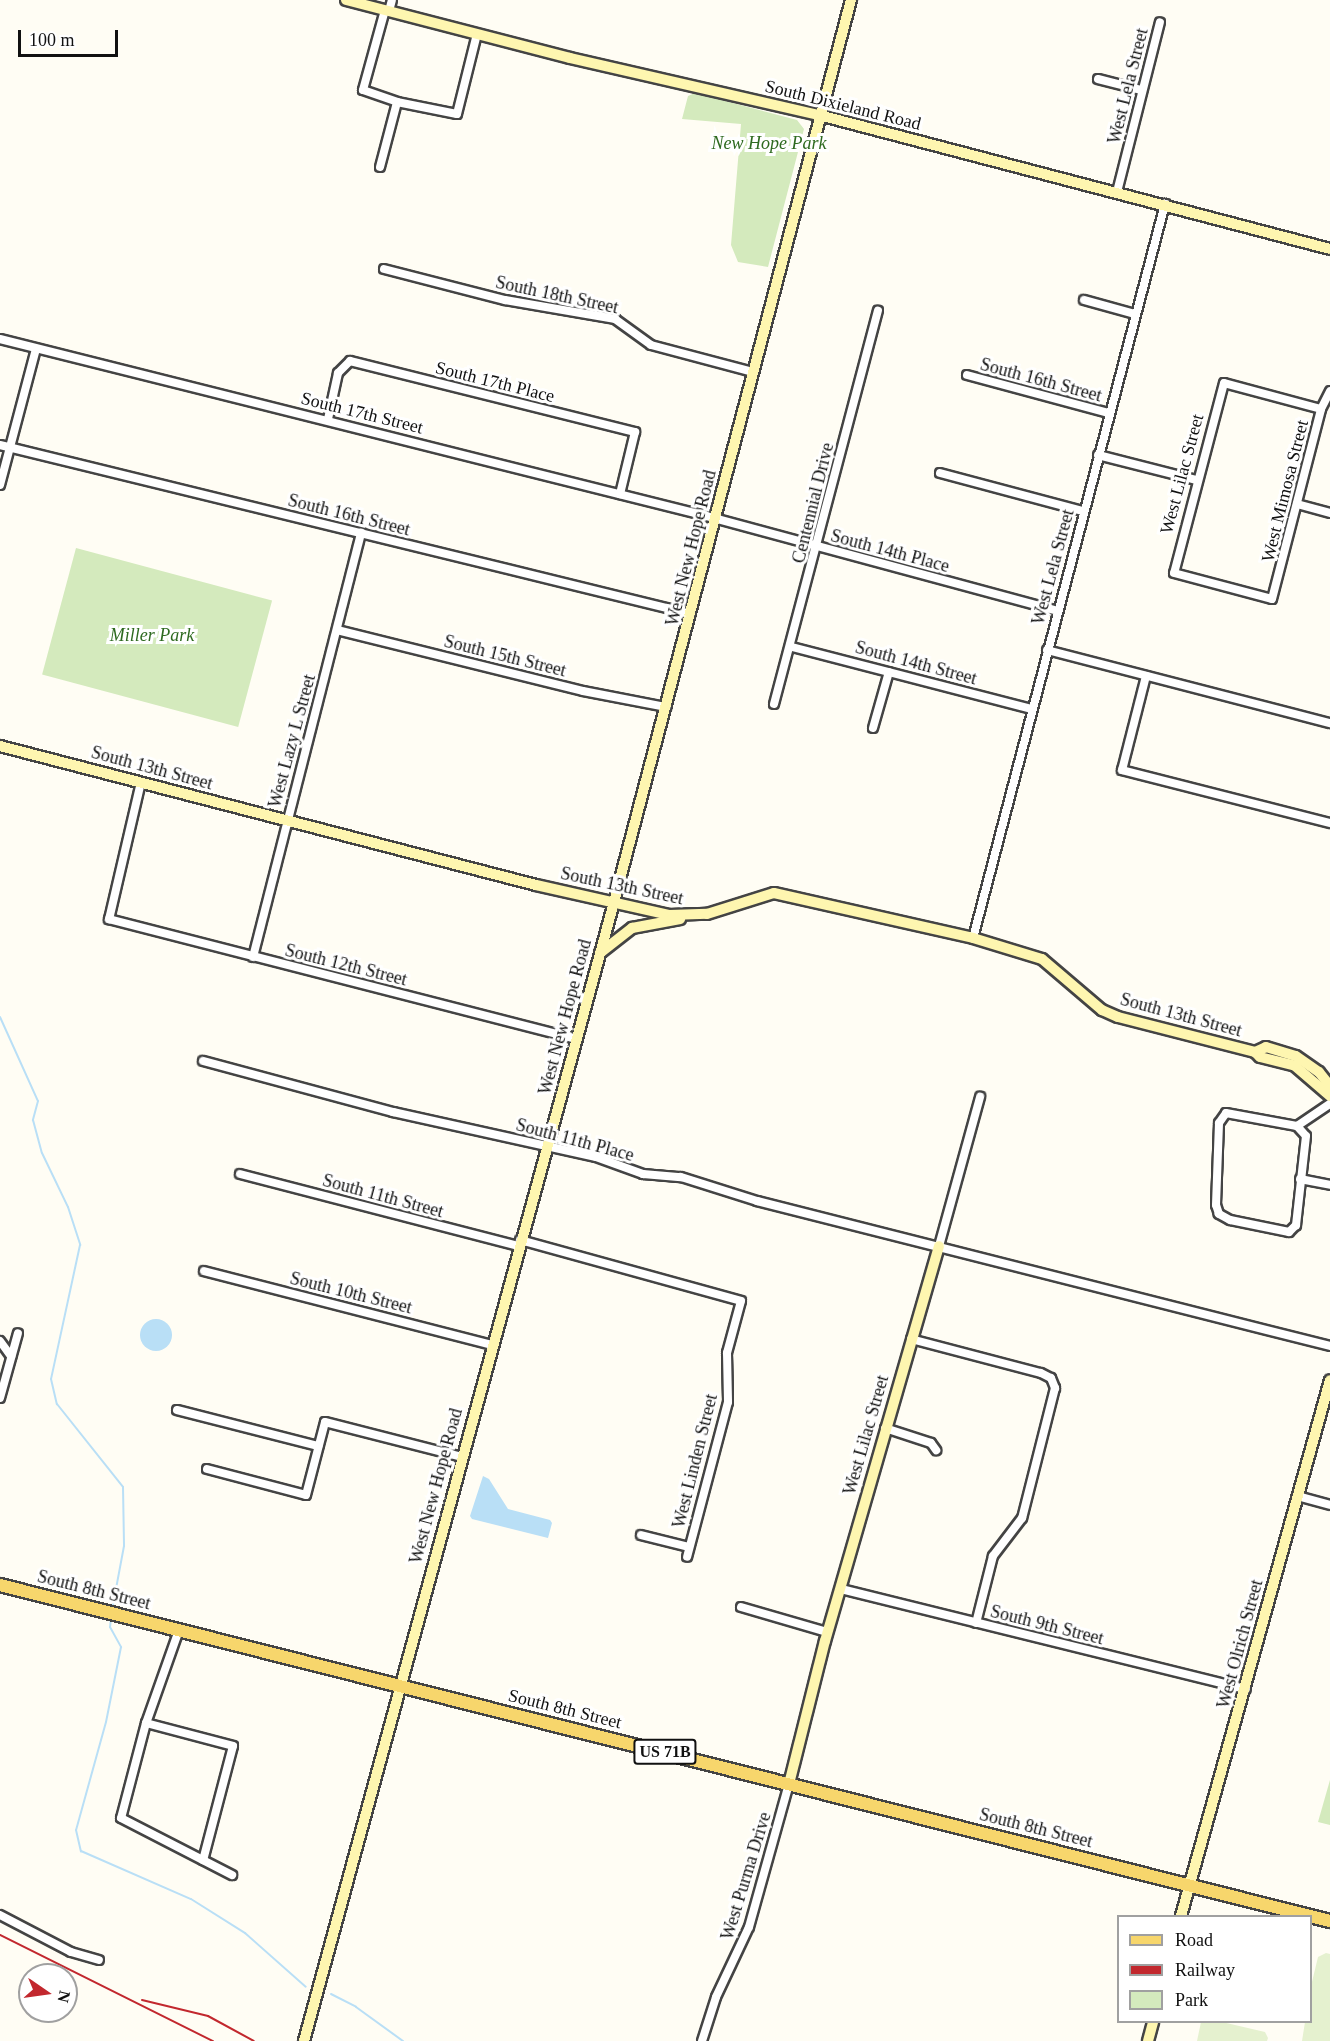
<!DOCTYPE html>
<html>
<head>
<meta charset="utf-8">
<style>
  body { margin:0 }
  #map { position:relative; width:1330px; height:2041px; overflow:hidden; background:#fffdf4; font-family:"Times New Roman",serif }
  div>[style] { position:absolute }
  .green>* { inset:0; background:#d4eabd; transform-origin:0 0 }
  .pitch>* { inset:0; background:#e5f1cf }
  .water>* { inset:0; background:#b9dff6 }
  .round { border-radius:50% }
  .stream>* { height:2px; margin:-1px; padding:0 1px; transform-origin:1px; border-radius:1px; background:#b9dff6 }
  .roads { filter:drop-shadow(2px 0 #444) drop-shadow(-2px 0 #444) drop-shadow(0 2px #444) drop-shadow(0 -2px #444) }
  .street>* { height:8px; margin:-4px; padding:0 4px; transform-origin:4px; border-radius:4px; background:#fff }
  .secondary>* { height:10px; margin:-5px; padding:0 5px; transform-origin:5px; border-radius:5px; background:#fef6b0 }
  .primary>* { height:12px; margin:-6px; padding:0 6px; transform-origin:6px; border-radius:6px; background:#f7d66c }
  .rail>* { height:2px; margin:-1px; padding:0 1px; transform-origin:1px; border-radius:1px; background:#c2282e }
  span { translate:-50% -50%; white-space:nowrap; text-align:center; line-height:1.15; -webkit-text-stroke:6px #fff; paint-order:stroke }
  .shield-label span { padding:2px 4px; background:#fff; border:2px solid; border-radius:4px; -webkit-text-stroke-width:0 }
  .shield-label { font-size:16px; color:#111; font-weight:700 }
  .street-label { font-size:18px; color:#111 }
  .park-label { font-size:18px; color:#2e6a20; font-style:italic }
  .legend { position:absolute; left:1117px; top:1915px; width:195px; height:108px; box-sizing:border-box; background:#fff; border:2px solid #a0a0a0; margin:0; padding:8px 10px; list-style:none; font-size:18px; color:#111 }
  .legend li { display:flex; align-items:center; gap:12px; height:30px }
  .legend b { width:30px; border:2px solid #a0a0a0 }
  .north { position:absolute; left:18px; top:1963px; width:60px; height:60px; box-sizing:border-box; background:#fff; border:2px solid #a0a0a0; border-radius:50%; rotate:103deg; font-size:16px; font-weight:700; line-height:24px; text-align:center; color:#111 }
  .north::after { content:''; display:block; margin:auto; width:21px; height:27px; background:#c2282e; clip-path:polygon(50% 0,100% 100%,50% 72%,0 100%) }
  .scale { position:absolute; left:18px; top:30px; width:100px; height:27px; box-sizing:border-box; border:3px solid #111; border-top:0; padding-left:8px; font-size:18px; line-height:21px; white-space:nowrap; color:#111; -webkit-text-stroke:4px #fff; paint-order:stroke }
</style>
</head>
<body>
<div id="map">
  <div class="green">
    <div style="clip-path:polygon(695px 93px,797px 120px,804px 129px,768px 267px,738px 262px,731px 245px,741px 124px,682px 119px,688px 96px)"></div>
    <div style="left:76px;top:548px;width:203px;height:131px;rotate:15deg"></div>
    <div style="clip-path:polygon(1330px 1780px,1330px 1825px,1318px 1822px)"></div>
  </div>
  <div class="pitch">
    <div style="clip-path:polygon(1326px 1953px,1330px 1954px,1330px 2041px,1302px 2041px,1305px 2022px,1310px 2022px,1311px 1986px,1318px 1957px)"></div>
    <div style="clip-path:polygon(1201px 2022px,1222px 2022px,1265px 2032px,1268px 2038px,1267px 2041px,1197px 2041px)"></div>
  </div>
  <div class="water">
    <div class="round" style="left:140px;top:1319px;width:32px;height:32px"></div>
    <div style="clip-path:polygon(483px 1476px,489px 1479px,508px 1509px,550px 1520px,552px 1523px,548px 1538px,472px 1519px,470px 1516px)"></div>
  </div>
  <div class="stream">
    <div style="left:0;top:1017px;width:92px;rotate:65.7deg"></div>
    <div style="left:38px;top:1101px;width:20px;rotate:105deg"></div>
    <div style="left:33px;top:1120px;width:34px;rotate:75deg"></div>
    <div style="left:42px;top:1153px;width:60px;rotate:64.3deg"></div>
    <div style="left:68px;top:1207px;width:40px;rotate:72deg"></div>
    <div style="left:80px;top:1245px;width:137px;rotate:102.2deg"></div>
    <div style="left:51px;top:1379px;width:26px;rotate:77deg"></div>
    <div style="left:57px;top:1404px;width:106px;rotate:51.5deg"></div>
    <div style="left:123px;top:1487px;width:59px;rotate:89deg"></div>
    <div style="left:124px;top:1546px;width:65px;rotate:100.6deg"></div>
    <div style="left:111px;top:1618px;width:9px;rotate:96deg"></div>
    <div style="left:110px;top:1627px;width:23px;rotate:61deg"></div>
    <div style="left:121px;top:1647px;width:76px;rotate:101.3deg"></div>
    <div style="left:106px;top:1722px;width:112px;rotate:105.5deg"></div>
    <div style="left:76px;top:1830px;width:22px;rotate:77deg"></div>
    <div style="left:81px;top:1851px;width:120px;rotate:23.6deg"></div>
    <div style="left:191px;top:1899px;width:64px;rotate:32.2deg"></div>
    <div style="left:245px;top:1933px;width:81px;rotate:41.5deg"></div>
    <div style="left:331px;top:1994px;width:28px;rotate:27deg"></div>
    <div style="left:356px;top:2007px;width:58px;rotate:35.9deg"></div>
  </div>
  <div class="roads">
    <div class="street">
      <div style="left:385px;top:10px;width:83px;rotate:105.4deg"></div>
      <div style="left:363px;top:90px;width:36px;rotate:19deg"></div>
      <div style="left:397px;top:102px;width:61px;rotate:11.3deg"></div>
      <div style="left:457px;top:114px;width:82px;rotate:-76deg"></div>
      <div style="left:389px;top:11px;width:11px;rotate:-75deg"></div>
      <div style="left:1098px;top:79px;width:44px;rotate:14.3deg"></div>
      <div style="left:380px;top:167px;width:67px;rotate:-75.3deg"></div>
      <div style="left:1117px;top:192px;width:175px;rotate:-75.8deg"></div>
      <div style="left:384px;top:269px;width:125px;rotate:14.4deg"></div>
      <div style="left:505px;top:300px;width:112px;rotate:9.8deg"></div>
      <div style="left:615px;top:319px;width:44px;rotate:35.8deg"></div>
      <div style="left:651px;top:345px;width:106px;rotate:14.8deg"></div>
      <div style="left:1084px;top:300px;width:53px;rotate:15.4deg"></div>
      <div style="left:0;top:339px;width:728px;rotate:14.07deg"></div>
      <div style="left:706px;top:516px;width:364px;rotate:15.1deg"></div>
      <div style="left:967px;top:375px;width:147px;rotate:15deg"></div>
      <div style="left:1321px;top:409px;width:100px;rotate:-165deg"></div>
      <div style="left:1224px;top:383px;width:196px;rotate:104.7deg"></div>
      <div style="left:1174px;top:573px;width:101px;rotate:14.9deg"></div>
      <div style="left:1272px;top:599px;width:196px;rotate:-75.5deg"></div>
      <div style="left:1321px;top:409px;width:20px;rotate:-63deg"></div>
      <div style="left:328px;top:419px;width:47px;rotate:-77.7deg"></div>
      <div style="left:338px;top:373px;width:17px;rotate:-45deg"></div>
      <div style="left:350px;top:361px;width:294px;rotate:14deg"></div>
      <div style="left:635px;top:432px;width:64px;rotate:103.6deg"></div>
      <div style="left:0;top:445px;width:711px;rotate:13.74deg"></div>
      <div style="left:1098px;top:455px;width:101px;rotate:14.3deg"></div>
      <div style="left:940px;top:473px;width:148px;rotate:14.9deg"></div>
      <div style="left:0;top:485px;width:141px;rotate:-75.2deg"></div>
      <div style="left:1297px;top:504px;width:34px;rotate:15deg"></div>
      <div style="left:337px;top:630px;width:253px;rotate:13.9deg"></div>
      <div style="left:583px;top:691px;width:85px;rotate:10.9deg"></div>
      <div style="left:792px;top:647px;width:247px;rotate:14.5deg"></div>
      <div style="left:1047px;top:650px;width:292px;rotate:14.5deg"></div>
      <div style="left:1146px;top:676px;width:97px;rotate:104.3deg"></div>
      <div style="left:1122px;top:770px;width:215px;rotate:14.3deg"></div>
      <div style="left:774px;top:704px;width:407px;rotate:-75.2deg"></div>
      <div style="left:873px;top:728px;width:58px;rotate:-74.1deg"></div>
      <div style="left:141px;top:782px;width:141px;rotate:103.1deg"></div>
      <div style="left:109px;top:919px;width:482px;rotate:14.4deg"></div>
      <div style="left:973px;top:938px;width:759px;rotate:-75.34deg"></div>
      <div style="left:253px;top:957px;width:438px;rotate:-75.7deg"></div>
      <div style="left:203px;top:1061px;width:197px;rotate:15deg"></div>
      <div style="left:393px;top:1112px;width:208px;rotate:12.5deg"></div>
      <div style="left:596px;top:1157px;width:50px;rotate:19.9deg"></div>
      <div style="left:643px;top:1174px;width:38px;rotate:5deg"></div>
      <div style="left:681px;top:1177px;width:80px;rotate:17.5deg"></div>
      <div style="left:757px;top:1201px;width:591px;rotate:14.2deg"></div>
      <div style="left:1226px;top:1113px;width:72px;rotate:10.4deg"></div>
      <div style="left:1297px;top:1126px;width:13px;rotate:48deg"></div>
      <div style="left:1306px;top:1136px;width:90px;rotate:96.4deg"></div>
      <div style="left:1296px;top:1225px;width:10px;rotate:135deg"></div>
      <div style="left:1289px;top:1232px;width:60px;rotate:-168.5deg"></div>
      <div style="left:1230px;top:1220px;width:13px;rotate:-151deg"></div>
      <div style="left:1219px;top:1214px;width:9px;rotate:-108deg"></div>
      <div style="left:1216px;top:1205px;width:82px;rotate:-87.9deg"></div>
      <div style="left:1219px;top:1123px;width:12px;rotate:-55deg"></div>
      <div style="left:1297px;top:1126px;width:40px;rotate:-34deg"></div>
      <div style="left:240px;top:1174px;width:287px;rotate:14.5deg"></div>
      <div style="left:1300px;top:1179px;width:31px;rotate:11deg"></div>
      <div style="left:520px;top:1240px;width:229px;rotate:15.4deg"></div>
      <div style="left:741px;top:1301px;width:54px;rotate:105.1deg"></div>
      <div style="left:727px;top:1353px;width:49px;rotate:88.8deg"></div>
      <div style="left:728px;top:1402px;width:160px;rotate:104.8deg"></div>
      <div style="left:939px;top:1246px;width:155px;rotate:-74.6deg"></div>
      <div style="left:204px;top:1271px;width:297px;rotate:14.4deg"></div>
      <div style="left:911px;top:1339px;width:134px;rotate:14.7deg"></div>
      <div style="left:1041px;top:1373px;width:11px;rotate:27deg"></div>
      <div style="left:1051px;top:1378px;width:11px;rotate:68deg"></div>
      <div style="left:1055px;top:1388px;width:134px;rotate:104.2deg"></div>
      <div style="left:1022px;top:1518px;width:48px;rotate:127.3deg"></div>
      <div style="left:993px;top:1556px;width:69px;rotate:104.2deg"></div>
      <div style="left:0;top:1341px;width:19px;rotate:54deg"></div>
      <div style="left:0;top:1398px;width:67px;rotate:-74.5deg"></div>
      <div style="left:177px;top:1410px;width:146px;rotate:14.3deg"></div>
      <div style="left:885px;top:1428px;width:48px;rotate:18.1deg"></div>
      <div style="left:931px;top:1443px;width:9px;rotate:54deg"></div>
      <div style="left:207px;top:1469px;width:102px;rotate:14.7deg"></div>
      <div style="left:306px;top:1495px;width:75px;rotate:-75.4deg"></div>
      <div style="left:325px;top:1422px;width:141px;rotate:14.3deg"></div>
      <div style="left:1297px;top:1496px;width:34px;rotate:15deg"></div>
      <div style="left:641px;top:1535px;width:49px;rotate:14deg"></div>
      <div style="left:841px;top:1589px;width:417px;rotate:13.9deg"></div>
      <div style="left:741px;top:1607px;width:90px;rotate:16.2deg"></div>
      <div style="left:179px;top:1630px;width:99px;rotate:109.5deg"></div>
      <div style="left:146px;top:1723px;width:98px;rotate:104.7deg"></div>
      <div style="left:121px;top:1818px;width:125px;rotate:27.2deg"></div>
      <div style="left:146px;top:1723px;width:90px;rotate:14.8deg"></div>
      <div style="left:233px;top:1746px;width:118px;rotate:104.7deg"></div>
      <div style="left:0;top:1915px;width:80px;rotate:27.5deg"></div>
      <div style="left:71px;top:1952px;width:29px;rotate:16deg"></div>
      <div style="left:702px;top:2041px;width:46px;rotate:-72.3deg"></div>
      <div style="left:716px;top:1997px;width:77px;rotate:-64.8deg"></div>
      <div style="left:749px;top:1927px;width:148px;rotate:-74.4deg"></div>
    </div>
    <div class="secondary">
      <div style="left:346px;top:0;width:231px;rotate:14.5deg"></div>
      <div style="left:570px;top:58px;width:255px;rotate:12.9deg"></div>
      <div style="left:819px;top:115px;width:528px;rotate:14.69deg"></div>
      <div style="left:0;top:746px;width:554px;rotate:14.54deg"></div>
      <div style="left:536px;top:885px;width:136px;rotate:12.7deg"></div>
      <div style="left:669px;top:915px;width:38px;rotate:-2deg"></div>
      <div style="left:707px;top:914px;width:70px;rotate:-17.4deg"></div>
      <div style="left:774px;top:893px;width:204px;rotate:12.7deg"></div>
      <div style="left:973px;top:938px;width:72px;rotate:16.9deg"></div>
      <div style="left:1042px;top:959px;width:79px;rotate:40.4deg"></div>
      <div style="left:1102px;top:1010px;width:17px;rotate:24deg"></div>
      <div style="left:1118px;top:1017px;width:141px;rotate:14.3deg"></div>
      <div style="left:1255px;top:1052px;width:7px;rotate:45deg"></div>
      <div style="left:1260px;top:1057px;width:36px;rotate:14deg"></div>
      <div style="left:1295px;top:1066px;width:46px;rotate:40.6deg"></div>
      <div style="left:600px;top:953px;width:41px;rotate:-38deg"></div>
      <div style="left:632px;top:928px;width:49px;rotate:-10.6deg"></div>
      <div style="left:1255px;top:1052px;width:12px;rotate:-24deg"></div>
      <div style="left:1266px;top:1047px;width:31px;rotate:17deg"></div>
      <div style="left:1296px;top:1056px;width:28px;rotate:35deg"></div>
      <div style="left:1319px;top:1072px;width:18px;rotate:52deg"></div>
      <div style="left:789px;top:1784px;width:147px;rotate:-75.9deg"></div>
      <div style="left:825px;top:1641px;width:411px;rotate:-73.9deg"></div>
      <div style="left:1181px;top:1916px;width:556px;rotate:-74.46deg"></div>
      <div style="left:304px;top:2041px;width:1180px;rotate:-74.77deg"></div>
      <div style="left:614px;top:902px;width:933px;rotate:-75.28deg"></div>
      <div style="left:1148px;top:2041px;width:20px;rotate:-75deg"></div>
    </div>
    <div class="primary">
      <div style="left:0;top:1585px;width:1372px;rotate:14.18deg"></div>
    </div>
  </div>
  <div class="rail">
    <div style="left:0;top:1935px;width:238px;rotate:26.5deg"></div>
    <div style="left:142px;top:2000px;width:68px;rotate:13.6deg"></div>
    <div style="left:208px;top:2016px;width:52px;rotate:28.5deg"></div>
  </div>
  <div class="shield-label">
    <span style="left:665px;top:1752px">US 71B</span>
  </div>
  <div class="street-label">
    <span style="left:1128px;top:86px;rotate:-76deg">West Lela Street</span>
    <span style="left:843px;top:105px;rotate:14deg">South Dixieland Road</span>
    <span style="left:557px;top:295px;rotate:12deg">South 18th Street</span>
    <span style="left:1041px;top:380px;rotate:15deg">South 16th Street</span>
    <span style="left:495px;top:382px;rotate:14deg">South 17th Place</span>
    <span style="left:362px;top:413px;rotate:14deg">South 17th Street</span>
    <span style="left:1182px;top:474px;rotate:-75deg">West Lilac Street</span>
    <span style="left:1285px;top:491px;rotate:-76deg">West Mimosa Street</span>
    <span style="left:813px;top:503px;rotate:-76deg">Centennial Drive</span>
    <span style="left:349px;top:515px;rotate:14deg">South 16th Street</span>
    <span style="left:691px;top:548px;rotate:-76deg">West New Hope Road</span>
    <span style="left:890px;top:551px;rotate:15deg">South 14th Place</span>
    <span style="left:1053px;top:567px;rotate:-75deg">West Lela Street</span>
    <span style="left:505px;top:656px;rotate:14deg">South 15th Street</span>
    <span style="left:916px;top:663px;rotate:15deg">South 14th Street</span>
    <span style="left:292px;top:741px;rotate:-75deg">West Lazy L Street</span>
    <span style="left:152px;top:768px;rotate:15deg">South 13th Street</span>
    <span style="left:622px;top:886px;rotate:12deg">South 13th Street</span>
    <span style="left:346px;top:965px;rotate:14deg">South 12th Street</span>
    <span style="left:1181px;top:1015px;rotate:15deg">South 13th Street</span>
    <span style="left:565px;top:1017px;rotate:-75deg">West New Hope Road</span>
    <span style="left:575px;top:1140px;rotate:15deg">South 11th Place</span>
    <span style="left:383px;top:1196px;rotate:15deg">South 11th Street</span>
    <span style="left:351px;top:1293px;rotate:14deg">South 10th Street</span>
    <span style="left:866px;top:1435px;rotate:-74deg">West Lilac Street</span>
    <span style="left:695px;top:1461px;rotate:-76deg">West Linden Street</span>
    <span style="left:436px;top:1486px;rotate:-75deg">West New Hope Road</span>
    <span style="left:94px;top:1590px;rotate:14deg">South 8th Street</span>
    <span style="left:1047px;top:1625px;rotate:14deg">South 9th Street</span>
    <span style="left:1240px;top:1644px;rotate:-75deg">West Olrich Street</span>
    <span style="left:565px;top:1709px;rotate:14deg">South 8th Street</span>
    <span style="left:1036px;top:1828px;rotate:14deg">South 8th Street</span>
    <span style="left:746px;top:1876px;rotate:-73deg">West Purma Drive</span>
  </div>
  <div class="park-label">
    <span style="left:769px;top:143px">New Hope Park</span>
    <span style="left:152px;top:635px">Miller Park</span>
  </div>
  <ul class="legend">
  <li><b style="height:8px;background:#f7d66c"></b>Road</li>
  <li><b style="height:8px;background:#c2282e"></b>Railway</li>
  <li><b style="height:16px;background:#d4eabd"></b>Park</li>
  </ul>
  <div class="north">N</div>
  <div class="scale">100 m</div>
</div>
</body>
</html>
